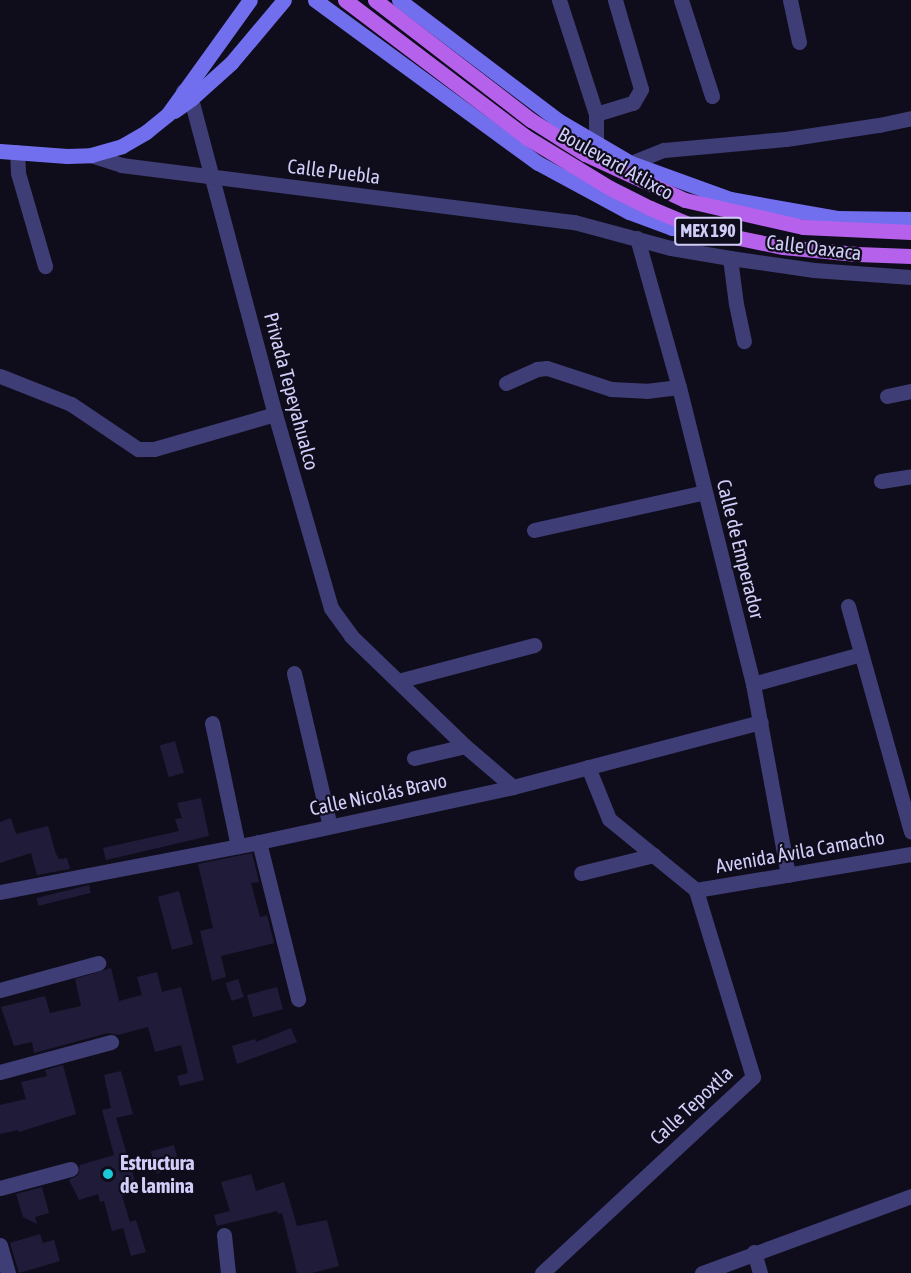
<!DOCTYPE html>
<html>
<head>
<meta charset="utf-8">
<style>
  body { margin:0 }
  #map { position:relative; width:911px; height:1273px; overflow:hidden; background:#0f0d1b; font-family:"Asap Condensed",sans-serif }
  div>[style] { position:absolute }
  .building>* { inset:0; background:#211b3a; transform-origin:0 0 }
  .minor>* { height:15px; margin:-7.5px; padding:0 7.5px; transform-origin:7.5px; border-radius:7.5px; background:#3f3d75 }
  .secondary>* { height:15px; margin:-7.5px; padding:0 7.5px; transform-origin:7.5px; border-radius:7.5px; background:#716fee }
  .primary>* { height:15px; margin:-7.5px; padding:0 7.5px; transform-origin:7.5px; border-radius:7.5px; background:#b661ec }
  .primary-bridge>* { height:15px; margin:-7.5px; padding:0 7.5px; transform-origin:7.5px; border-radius:7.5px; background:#b661ec }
  .dots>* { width:16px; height:16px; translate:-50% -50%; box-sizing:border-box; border:3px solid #0f0d1b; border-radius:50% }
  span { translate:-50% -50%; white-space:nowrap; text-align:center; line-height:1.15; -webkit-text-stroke:4.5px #0f0d1b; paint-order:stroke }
  .shield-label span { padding:2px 4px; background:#0f0d1b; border:2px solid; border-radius:4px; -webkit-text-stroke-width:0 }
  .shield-label { font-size:18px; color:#d1cdf9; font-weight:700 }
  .street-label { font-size:20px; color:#d1cdf9 }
  .poi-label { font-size:20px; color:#d1cdf9; font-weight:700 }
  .left { translate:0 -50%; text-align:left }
</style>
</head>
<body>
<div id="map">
  <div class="building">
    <div style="left:175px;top:741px;width:33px;height:16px;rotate:74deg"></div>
    <div style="clip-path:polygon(201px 798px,209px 836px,106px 860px,103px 848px,179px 831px,175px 819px,182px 818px,177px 803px)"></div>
    <div style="clip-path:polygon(11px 818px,16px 834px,48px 826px,56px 854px,59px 859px,67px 858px,70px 869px,37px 875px,31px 853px,0 863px,0 822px)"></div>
    <div style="clip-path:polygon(252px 853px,259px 882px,251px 883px,260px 917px,267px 915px,274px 943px,221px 956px,226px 977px,212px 981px,200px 931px,213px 928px,198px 864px)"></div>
    <div style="left:89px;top:885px;width:8px;height:54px;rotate:76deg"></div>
    <div style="left:179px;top:891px;width:55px;height:22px;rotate:75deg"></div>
    <div style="clip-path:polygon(111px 968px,119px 1001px,142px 995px,137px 977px,157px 972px,162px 992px,181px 987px,204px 1080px,180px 1086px,177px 1076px,188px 1073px,181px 1045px,155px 1052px,148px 1027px,118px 1035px,108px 1033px,34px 1053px,32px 1042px,14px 1046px,1px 1007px,45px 996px,50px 1013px,81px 1006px,75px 979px)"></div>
    <div style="left:238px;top:979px;width:19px;height:13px;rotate:72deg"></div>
    <div style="left:277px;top:987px;width:23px;height:31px;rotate:75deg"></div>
    <div style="clip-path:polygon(291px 1028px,297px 1042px,237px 1064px,232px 1046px,255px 1039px,256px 1042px)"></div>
    <div style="clip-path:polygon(63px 1065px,76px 1114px,19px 1132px,18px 1130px,0 1134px,0 1105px,26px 1099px,21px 1082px,47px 1076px,45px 1070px)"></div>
    <div style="clip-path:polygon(121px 1071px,133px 1114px,116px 1118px,138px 1191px,122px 1196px,130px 1222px,136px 1220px,146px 1252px,131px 1256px,123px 1228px,112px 1231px,104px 1201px,100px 1202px,98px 1194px,79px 1200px,69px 1180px,78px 1175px,80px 1165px,114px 1155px,102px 1110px,111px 1108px,104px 1075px)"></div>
    <div style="left:174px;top:1145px;width:23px;height:24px;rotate:75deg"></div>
    <div style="clip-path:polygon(251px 1174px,256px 1191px,284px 1182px,297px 1226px,327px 1220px,339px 1266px,312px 1273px,297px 1273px,282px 1213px,278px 1214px,277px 1211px,217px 1226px,214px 1215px,230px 1211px,221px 1182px)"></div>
    <div style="clip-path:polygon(42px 1187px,49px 1213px,35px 1217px,37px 1224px,23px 1217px,16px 1194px)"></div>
    <div style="clip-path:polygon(40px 1234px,43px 1243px,54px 1240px,60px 1261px,19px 1273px,10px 1243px)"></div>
  </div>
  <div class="minor">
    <div style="left:559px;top:0;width:120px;rotate:72deg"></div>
    <div style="left:596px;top:114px;width:29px;rotate:90deg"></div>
    <div style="left:681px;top:0;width:101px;rotate:72.1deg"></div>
    <div style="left:790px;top:0;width:43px;rotate:77.9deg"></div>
    <div style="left:183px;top:91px;width:11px;rotate:45deg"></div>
    <div style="left:191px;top:99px;width:326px;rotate:75.1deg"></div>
    <div style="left:275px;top:414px;width:202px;rotate:73.9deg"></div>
    <div style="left:331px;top:608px;width:34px;rotate:54deg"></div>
    <div style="left:351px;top:636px;width:158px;rotate:44deg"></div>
    <div style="left:465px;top:746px;width:63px;rotate:40.5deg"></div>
    <div style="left:596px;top:114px;width:39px;rotate:-17deg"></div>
    <div style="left:633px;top:103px;width:16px;rotate:-60deg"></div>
    <div style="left:641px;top:89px;width:93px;rotate:-106.3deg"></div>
    <div style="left:17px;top:152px;width:21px;rotate:87deg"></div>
    <div style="left:18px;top:173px;width:97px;rotate:73.8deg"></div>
    <div style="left:91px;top:155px;width:32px;rotate:18deg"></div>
    <div style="left:121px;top:165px;width:457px;rotate:7.2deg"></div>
    <div style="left:574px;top:222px;width:100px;rotate:15deg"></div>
    <div style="left:671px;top:248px;width:60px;rotate:9.6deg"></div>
    <div style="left:730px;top:258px;width:85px;rotate:8.1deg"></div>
    <div style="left:814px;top:270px;width:97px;rotate:4.1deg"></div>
    <div style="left:631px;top:163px;width:35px;rotate:-22deg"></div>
    <div style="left:664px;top:150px;width:122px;rotate:-5.2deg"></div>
    <div style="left:786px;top:139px;width:94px;rotate:-8.6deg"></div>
    <div style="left:879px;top:125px;width:33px;rotate:-12deg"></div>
    <div style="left:637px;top:238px;width:155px;rotate:74.3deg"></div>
    <div style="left:679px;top:387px;width:306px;rotate:76deg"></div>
    <div style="left:753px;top:684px;width:194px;rotate:79.6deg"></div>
    <div style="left:730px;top:258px;width:46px;rotate:82.6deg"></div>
    <div style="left:736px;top:304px;width:38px;rotate:78deg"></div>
    <div style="left:0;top:376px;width:76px;rotate:21.5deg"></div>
    <div style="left:71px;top:404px;width:81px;rotate:33.9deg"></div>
    <div style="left:138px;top:449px;width:16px"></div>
    <div style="left:154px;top:449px;width:126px;rotate:-16.1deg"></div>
    <div style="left:506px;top:383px;width:34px;rotate:-24deg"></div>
    <div style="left:537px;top:369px;width:10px;rotate:-6deg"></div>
    <div style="left:547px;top:368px;width:67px;rotate:18.2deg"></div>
    <div style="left:611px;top:389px;width:35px;rotate:3deg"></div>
    <div style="left:646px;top:391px;width:33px;rotate:-7deg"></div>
    <div style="left:887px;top:396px;width:25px;rotate:-12deg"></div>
    <div style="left:881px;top:481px;width:30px;rotate:-9deg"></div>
    <div style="left:534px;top:530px;width:175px;rotate:-12.5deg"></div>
    <div style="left:848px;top:606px;width:234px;rotate:74.4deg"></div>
    <div style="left:294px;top:673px;width:157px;rotate:76.8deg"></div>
    <div style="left:398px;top:681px;width:141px;rotate:-14.8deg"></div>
    <div style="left:753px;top:684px;width:112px;rotate:-15.5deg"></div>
    <div style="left:212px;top:723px;width:126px;rotate:78.1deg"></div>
    <div style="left:414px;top:758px;width:52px;rotate:-13.2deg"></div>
    <div style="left:588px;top:767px;width:56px;rotate:68deg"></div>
    <div style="left:609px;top:819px;width:112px;rotate:39.2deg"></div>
    <div style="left:259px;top:842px;width:162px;rotate:76deg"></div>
    <div style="left:581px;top:873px;width:75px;rotate:-13.9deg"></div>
    <div style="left:696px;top:890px;width:218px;rotate:-9.5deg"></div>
    <div style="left:0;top:892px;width:264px;rotate:-10.9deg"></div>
    <div style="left:259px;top:842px;width:260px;rotate:-12.2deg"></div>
    <div style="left:513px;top:787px;width:256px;rotate:-14.7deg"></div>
    <div style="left:0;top:990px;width:102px;rotate:-15.4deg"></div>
    <div style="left:0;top:1072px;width:115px;rotate:-15.1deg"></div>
    <div style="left:0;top:1188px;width:73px;rotate:-15deg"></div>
    <div style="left:224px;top:1235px;width:38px;rotate:84deg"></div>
    <div style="left:0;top:1245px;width:29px;rotate:74deg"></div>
    <div style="left:754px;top:1252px;width:22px;rotate:74deg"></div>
    <div style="left:542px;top:1273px;width:288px;rotate:-42.9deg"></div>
    <div style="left:753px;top:1077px;width:195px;rotate:-107deg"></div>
    <div style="left:702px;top:1273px;width:223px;rotate:-20.2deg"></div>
  </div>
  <div class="secondary">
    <div style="left:315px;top:0;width:276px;rotate:36.2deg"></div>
    <div style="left:538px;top:163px;width:103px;rotate:28.3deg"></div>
    <div style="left:629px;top:212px;width:46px;rotate:20.4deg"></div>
    <div style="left:672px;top:228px;width:28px;rotate:4deg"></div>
    <div style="left:399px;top:0;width:201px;rotate:37.1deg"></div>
    <div style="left:559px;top:121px;width:83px;rotate:30.3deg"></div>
    <div style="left:631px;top:163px;width:105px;rotate:20deg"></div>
    <div style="left:730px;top:199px;width:110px;rotate:10deg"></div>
    <div style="left:838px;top:218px;width:73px;rotate:0.8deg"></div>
    <div style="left:174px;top:111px;width:21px;rotate:-35deg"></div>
    <div style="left:191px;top:99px;width:54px;rotate:-42deg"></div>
    <div style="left:231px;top:63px;width:82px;rotate:-49.9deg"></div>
    <div style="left:0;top:151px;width:67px;rotate:4.3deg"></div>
    <div style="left:67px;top:156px;width:24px;rotate:-2deg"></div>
    <div style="left:91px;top:155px;width:32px;rotate:-16deg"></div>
    <div style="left:122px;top:146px;width:28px;rotate:-30deg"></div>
    <div style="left:146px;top:132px;width:28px;rotate:-39deg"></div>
    <div style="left:168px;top:114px;width:140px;rotate:-54.3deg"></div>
  </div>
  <div class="primary">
    <div style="left:375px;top:0;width:197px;rotate:37.6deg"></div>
    <div style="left:531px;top:120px;width:64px;rotate:32.2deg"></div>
    <div style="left:585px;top:154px;width:110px;rotate:24.7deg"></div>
    <div style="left:685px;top:200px;width:121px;rotate:12.9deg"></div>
    <div style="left:803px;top:227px;width:108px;rotate:2.7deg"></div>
    <div style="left:526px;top:137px;width:98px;rotate:31.3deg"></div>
    <div style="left:610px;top:188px;width:45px;rotate:26.6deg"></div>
    <div style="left:650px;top:208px;width:60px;rotate:22.7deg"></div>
    <div style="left:705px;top:231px;width:80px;rotate:11.6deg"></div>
    <div style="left:783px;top:247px;width:74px;rotate:5.4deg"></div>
    <div style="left:857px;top:254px;width:54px;rotate:2.1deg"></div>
  </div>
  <div class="primary-bridge">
    <div style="left:345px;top:0;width:227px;rotate:37.1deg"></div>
  </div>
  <div class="dots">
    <div style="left:108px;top:1174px;background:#1ac8d8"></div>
  </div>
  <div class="shield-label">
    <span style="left:708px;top:231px">MEX 190</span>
  </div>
  <div class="street-label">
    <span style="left:616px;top:163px;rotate:29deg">Boulevard Atlixco</span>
    <span style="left:334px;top:171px;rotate:7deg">Calle Puebla</span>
    <span style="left:814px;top:247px;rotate:7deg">Calle Oaxaca</span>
    <span style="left:292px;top:391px;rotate:75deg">Privada Tepeyahualco</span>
    <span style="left:741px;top:549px;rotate:76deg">Calle de Emperador</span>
    <span style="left:378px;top:794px;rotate:-12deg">Calle Nicolás Bravo</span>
    <span style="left:800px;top:851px;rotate:-10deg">Avenida Ávila Camacho</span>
    <span style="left:691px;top:1105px;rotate:-43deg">Calle Tepoxtla</span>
  </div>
  <div class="poi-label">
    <span class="left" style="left:120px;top:1174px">Estructura<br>de lamina</span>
  </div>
</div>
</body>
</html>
